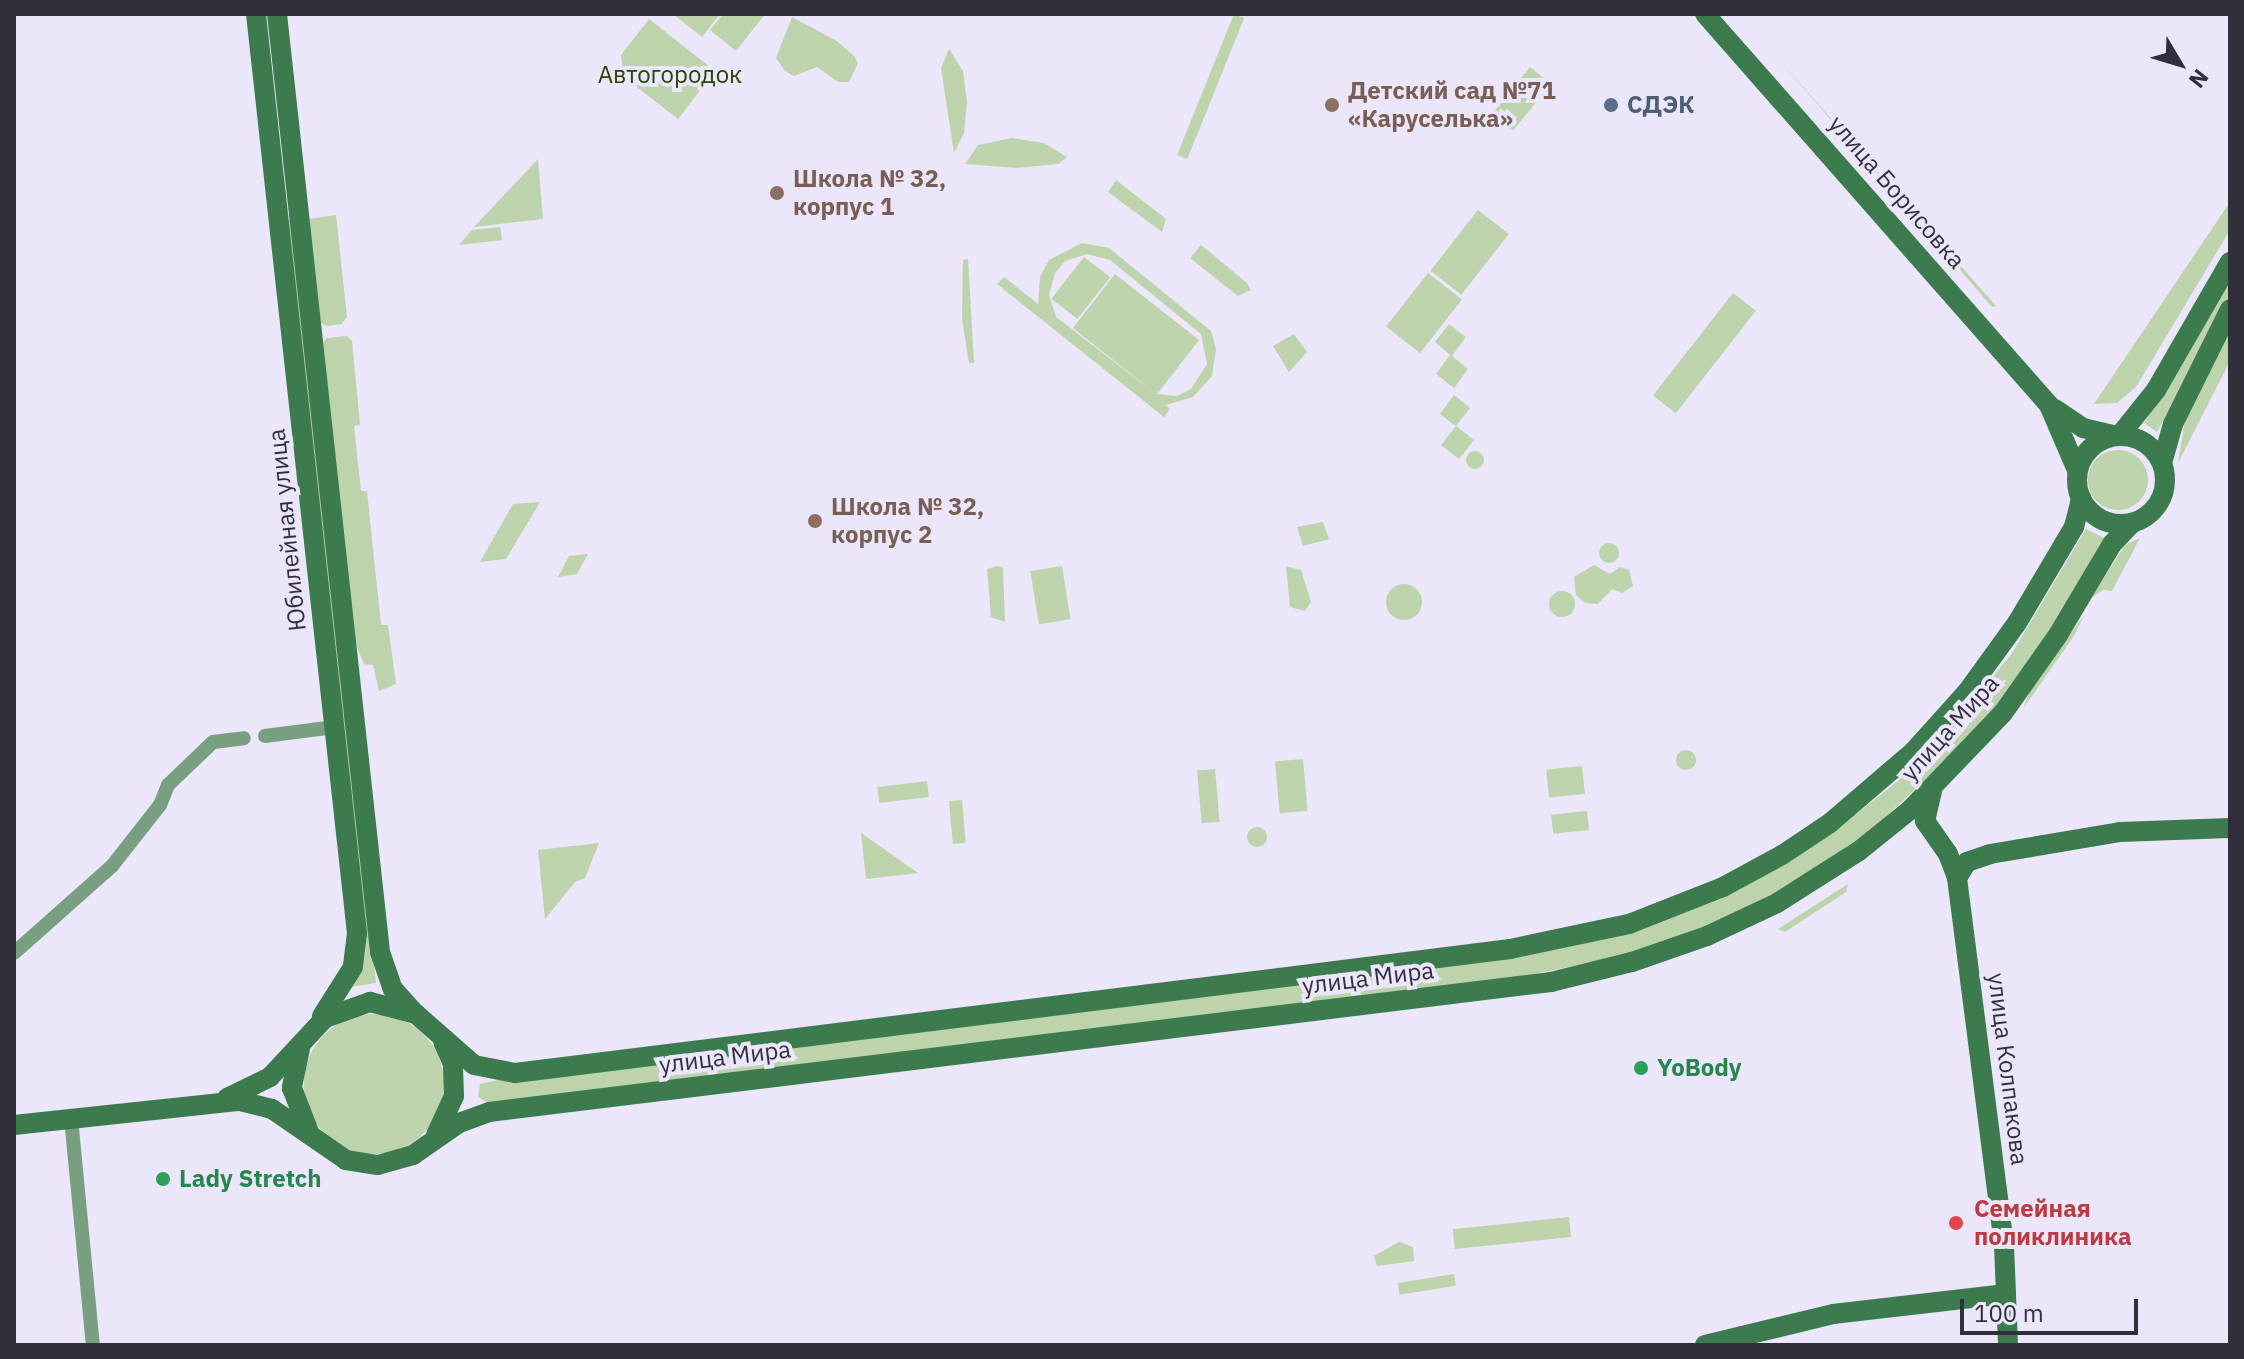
<!DOCTYPE html>
<html>
<head>
<meta charset="utf-8">
<style>
  body { margin:0 }
  #map { position:relative; width:2244px; height:1359px; overflow:hidden; background:#ebe6fa; font-family:"IBM Plex Sans",sans-serif }
  div>[style] { position:absolute }
  .green>* { inset:0; background:#bcd3ac; transform-origin:0 0 }
  .round { border-radius:50% }
  .street>* { height:14px; margin:-7px; padding:0 7px; transform-origin:7px; border-radius:7px; background:#779f80 }
  .secondary>* { height:20px; margin:-10px; padding:0 10px; transform-origin:10px; border-radius:10px; background:#3c7b4d }
  .secondary>.ring { margin:-10px; padding:0; box-sizing:content-box; background:none; border:20px solid #3c7b4d; border-radius:50% }
  .dots>* { width:22px; height:22px; translate:-50% -50%; box-sizing:border-box; border:4px solid #ebe6fa; border-radius:50% }
  span { translate:-50% -50%; white-space:nowrap; text-align:center; line-height:1.15; -webkit-text-stroke:8px #ebe6fa; paint-order:stroke }
  .park-label { font-size:24px; color:#284409 }
  .education-label { font-size:24px; color:#785e54; font-weight:700 }
  .left { translate:0 -50%; text-align:left }
  .service-label { font-size:24px; color:#4e5e75; font-weight:700 }
  .street-label { font-size:24px; color:#322f3c }
  .leisure-label { font-size:24px; color:#27864d; font-weight:700 }
  .health-label { font-size:24px; color:#be3a42; font-weight:700 }
  .frame { position:absolute; inset:0; border:16px solid #322f3c; pointer-events:none }
  .north { position:absolute; left:2140px; top:24px; width:80px; height:80px; -webkit-text-stroke:6px #ebe6fa; paint-order:stroke; rotate:128deg; font-size:22px; font-weight:700; line-height:32px; text-align:center; color:#322f3c }
  .north::after { content:''; display:block; margin:auto; width:28px; height:36px; background:#322f3c; clip-path:polygon(50% 0,100% 100%,50% 72%,0 100%) }
  .scale { position:absolute; left:1960px; top:1299px; width:178px; height:36px; box-sizing:border-box; border:4px solid #322f3c; border-top:0; padding-left:10px; font-size:24px; line-height:28px; white-space:nowrap; color:#322f3c; -webkit-text-stroke:6px #ebe6fa; paint-order:stroke }
</style>
</head>
<body>
<div id="map">
  <div class="green">
    <div style="clip-path:polygon(673px 14px,720px 14px,702px 37px)"></div>
    <div style="clip-path:polygon(723px 14px,765px 14px,736px 51px,710px 30px)"></div>
    <div style="left:1234px;top:14px;width:11px;height:152px;rotate:22deg"></div>
    <div style="clip-path:polygon(792px 17px,837px 41px,854px 56px,858px 63px,849px 82px,838px 82px,817px 67px,794px 76px,785px 71px,776px 58px)"></div>
    <div style="clip-path:polygon(649px 19px,715px 71px,678px 119px,624px 77px,621px 55px)"></div>
    <div style="clip-path:polygon(949px 49px,963px 71px,967px 102px,964px 133px,954px 153px,941px 68px)"></div>
    <div style="clip-path:polygon(1775px 55px,1996px 306px,1992px 307px)"></div>
    <div style="left:1530px;top:67px;width:27px;height:60px;rotate:39deg"></div>
    <div style="clip-path:polygon(1012px 138px,1044px 143px,1067px 157px,1058px 164px,1017px 168px,965px 164px,978px 145px)"></div>
    <div style="clip-path:polygon(538px 159px,543px 219px,474px 227px)"></div>
    <div style="clip-path:polygon(1116px 180px,1166px 219px,1162px 232px,1108px 192px)"></div>
    <div style="clip-path:polygon(2230px 202px,2230px 230px,2136px 387px,2117px 403px,2094px 404px)"></div>
    <div style="left:1478px;top:210px;width:39px;height:77px;rotate:38deg"></div>
    <div style="clip-path:polygon(336px 215px,347px 317px,342px 324px,327px 326px,321px 323px,308px 219px)"></div>
    <div style="clip-path:polygon(286px 220px,291px 220px,376px 983px,351px 987px,365px 953px)"></div>
    <div style="clip-path:polygon(500px 227px,502px 240px,459px 245px,472px 230px)"></div>
    <div style="clip-path:polygon(evenodd,1082px 243px,1109px 248px,1211px 331px,1216px 349px,1212px 376px,1193px 397px,1166px 405px,1170px 409px,1164px 417px,997px 284px,1004px 277px,1038px 304px,1040px 277px,1049px 260px,1082px 243px,1087px 254px,1110px 260px,1201px 334px,1207px 364px,1191px 389px,1177px 396px,1157px 394px,1199px 340px,1115px 274px,1073px 328px,1156px 394px,1056px 317px,1049px 295px,1055px 273px,1065px 261px,1087px 254px)"></div>
    <div style="clip-path:polygon(1201px 245px,1247px 283px,1251px 290px,1238px 296px,1190px 258px)"></div>
    <div style="left:1084px;top:257px;width:33px;height:53px;rotate:38deg"></div>
    <div style="clip-path:polygon(968px 259px,974px 363px,969px 363px,962px 319px,963px 260px)"></div>
    <div style="left:1428px;top:273px;width:43px;height:68px;rotate:38deg"></div>
    <div style="clip-path:polygon(2230px 279px,2230px 295px,2157px 432px,2144px 423px)"></div>
    <div style="left:1733px;top:293px;width:29px;height:130px;rotate:38deg"></div>
    <div style="clip-path:polygon(1449px 324px,1466px 337px,1452px 356px,1468px 369px,1454px 388px,1436px 374px,1450px 355px,1435px 342px)"></div>
    <div style="clip-path:polygon(2230px 331px,2230px 361px,2178px 463px,2187px 408px)"></div>
    <div style="clip-path:polygon(1294px 334px,1307px 352px,1289px 372px,1273px 346px)"></div>
    <div style="clip-path:polygon(347px 336px,352px 341px,360px 425px,354px 426px,361px 491px,367px 491px,381px 625px,388px 625px,396px 684px,379px 691px,373px 665px,364px 664px,352px 635px,321px 345px,327px 338px)"></div>
    <div style="clip-path:polygon(1454px 395px,1470px 408px,1456px 426px,1474px 440px,1459px 459px,1441px 445px,1456px 426px,1440px 414px)"></div>
    <div class="round" style="left:2088px;top:450px;width:60px;height:60px"></div>
    <div class="round" style="left:1466px;top:451px;width:18px;height:18px"></div>
    <div style="clip-path:polygon(540px 502px,506px 559px,480px 562px,513px 504px)"></div>
    <div style="clip-path:polygon(1323px 522px,1329px 539px,1303px 546px,1297px 527px)"></div>
    <div style="clip-path:polygon(2086px 529px,2104px 538px,2040px 649px,1976px 732px,1865px 836px,1766px 898px,1684px 937px,1636px 953px,1505px 980px,488px 1103px,478px 1097px,480px 1084px,506px 1078px,1506px 958px,1640px 929px,1835px 831px,1899px 780px,1949px 731px,2012px 653px)"></div>
    <div style="clip-path:polygon(2140px 538px,2112px 591px,2103px 590px,2091px 598px,2125px 545px)"></div>
    <div class="round" style="left:1599px;top:543px;width:20px;height:20px"></div>
    <div style="clip-path:polygon(588px 554px,577px 574px,558px 577px,569px 556px)"></div>
    <div style="clip-path:polygon(1594px 565px,1610px 574px,1620px 567px,1629px 570px,1633px 586px,1622px 593px,1612px 589px,1598px 604px,1585px 603px,1576px 595px,1574px 577px)"></div>
    <div style="clip-path:polygon(997px 566px,1003px 568px,1005px 622px,991px 617px,987px 569px)"></div>
    <div style="left:1062px;top:566px;width:54px;height:32px;rotate:81deg"></div>
    <div style="clip-path:polygon(1286px 566px,1301px 570px,1311px 602px,1305px 611px,1290px 607px)"></div>
    <div class="round" style="left:1386px;top:584px;width:36px;height:36px"></div>
    <div class="round" style="left:1549px;top:591px;width:26px;height:26px"></div>
    <div style="clip-path:polygon(2085px 614px,2074px 636px,2023px 709px,2032px 686px)"></div>
    <div class="round" style="left:1676px;top:750px;width:20px;height:20px"></div>
    <div style="left:1303px;top:759px;width:52px;height:28px;rotate:85deg"></div>
    <div style="left:1582px;top:766px;width:28px;height:36px;rotate:84deg"></div>
    <div style="left:1215px;top:769px;width:53px;height:18px;rotate:85deg"></div>
    <div style="left:927px;top:781px;width:16px;height:50px;rotate:83deg"></div>
    <div style="left:962px;top:800px;width:43px;height:13px;rotate:85deg"></div>
    <div style="left:1587px;top:811px;width:19px;height:36px;rotate:84deg"></div>
    <div class="round" style="left:1247px;top:827px;width:20px;height:20px"></div>
    <div style="clip-path:polygon(861px 833px,918px 873px,866px 879px)"></div>
    <div style="clip-path:polygon(599px 843px,585px 878px,575px 882px,545px 919px,538px 850px)"></div>
    <div style="clip-path:polygon(1848px 884px,1846px 892px,1785px 932px,1778px 929px)"></div>
    <div class="round" style="left:304px;top:1014px;width:140px;height:140px"></div>
    <div style="left:1569px;top:1217px;width:20px;height:117px;rotate:84deg"></div>
    <div style="clip-path:polygon(1399px 1242px,1413px 1247px,1414px 1261px,1377px 1266px,1374px 1256px)"></div>
    <div style="left:1454px;top:1274px;width:12px;height:57px;rotate:81deg"></div>
  </div>
  <div class="street">
    <div style="left:265px;top:736px;width:70px;rotate:-7.4deg"></div>
    <div style="left:14px;top:953px;width:131px;rotate:-41.6deg"></div>
    <div style="left:112px;top:866px;width:78px;rotate:-51.8deg"></div>
    <div style="left:160px;top:805px;width:22px;rotate:-68deg"></div>
    <div style="left:168px;top:785px;width:62px;rotate:-43.7deg"></div>
    <div style="left:213px;top:742px;width:31px;rotate:-7deg"></div>
    <div style="left:71px;top:1118px;width:228px;rotate:84.5deg"></div>
  </div>
  <div class="secondary">
    <div style="left:256px;top:14px;width:925px;rotate:83.73deg"></div>
    <div style="left:357px;top:933px;width:34px;rotate:97deg"></div>
    <div style="left:353px;top:967px;width:58px;rotate:122.3deg"></div>
    <div style="left:277px;top:14px;width:944px;rotate:83.73deg"></div>
    <div style="left:380px;top:952px;width:39px;rotate:71deg"></div>
    <div style="left:393px;top:989px;width:30px;rotate:48deg"></div>
    <div style="left:1705px;top:14px;width:521px;rotate:48.66deg"></div>
    <div style="left:2049px;top:405px;width:71px;rotate:66.7deg"></div>
    <div style="left:2055px;top:409px;width:34px;rotate:34deg"></div>
    <div style="left:2083px;top:428px;width:31px;rotate:13deg"></div>
    <div style="left:2120px;top:435px;width:58px;rotate:-51.3deg"></div>
    <div style="left:2156px;top:390px;width:148px;rotate:-60deg"></div>
    <div class="ring" style="left:2077px;top:436px;width:68px;height:68px"></div>
    <div style="left:2162px;top:463px;width:41px;rotate:-74.2deg"></div>
    <div style="left:2173px;top:424px;width:128px;rotate:-63.6deg"></div>
    <div style="left:1932px;top:791px;width:31px;rotate:103deg"></div>
    <div style="left:1925px;top:821px;width:40px;rotate:55.1deg"></div>
    <div style="left:1948px;top:854px;width:26px;rotate:69deg"></div>
    <div style="left:1957px;top:878px;width:370px;rotate:82.7deg"></div>
    <div style="left:2004px;top:1245px;width:100px;rotate:87.7deg"></div>
    <div style="left:1957px;top:878px;width:19px;rotate:-58deg"></div>
    <div style="left:1967px;top:862px;width:24px;rotate:-19deg"></div>
    <div style="left:1990px;top:854px;width:132px;rotate:-9.6deg"></div>
    <div style="left:2120px;top:832px;width:110px;rotate:-2.1deg"></div>
    <div style="left:300px;top:1049px;width:40px;rotate:102deg"></div>
    <div style="left:292px;top:1088px;width:47px;rotate:68.9deg"></div>
    <div style="left:227px;top:1098px;width:48px;rotate:-26deg"></div>
    <div style="left:270px;top:1077px;width:81px;rotate:-47deg"></div>
    <div style="left:325px;top:1018px;width:48px;rotate:-19.6deg"></div>
    <div style="left:370px;top:1002px;width:48px;rotate:14.6deg"></div>
    <div style="left:416px;top:1014px;width:77px;rotate:41.3deg"></div>
    <div style="left:474px;top:1065px;width:42px;rotate:11deg"></div>
    <div style="left:515px;top:1073px;width:1003px;rotate:-7.1deg"></div>
    <div style="left:1510px;top:949px;width:122px;rotate:-11.9deg"></div>
    <div style="left:1629px;top:924px;width:101px;rotate:-21.5deg"></div>
    <div style="left:1723px;top:887px;width:67px;rotate:-28.5deg"></div>
    <div style="left:1782px;top:855px;width:58px;rotate:-33.7deg"></div>
    <div style="left:1830px;top:823px;width:111px;rotate:-40.6deg"></div>
    <div style="left:1914px;top:751px;width:79px;rotate:-48.1deg"></div>
    <div style="left:1967px;top:692px;width:85px;rotate:-54.1deg"></div>
    <div style="left:2017px;top:623px;width:112px;rotate:-59.3deg"></div>
    <div style="left:2074px;top:527px;width:30px;rotate:-76deg"></div>
    <div style="left:14px;top:1125px;width:227px;rotate:-6.1deg"></div>
    <div style="left:240px;top:1101px;width:33px;rotate:14deg"></div>
    <div style="left:272px;top:1109px;width:90px;rotate:34.6deg"></div>
    <div style="left:346px;top:1160px;width:32px;rotate:9deg"></div>
    <div style="left:378px;top:1165px;width:36px;rotate:-16deg"></div>
    <div style="left:413px;top:1155px;width:56px;rotate:-34.8deg"></div>
    <div style="left:459px;top:1123px;width:32px;rotate:-20deg"></div>
    <div style="left:489px;top:1112px;width:1070px;rotate:-6.98deg"></div>
    <div style="left:1551px;top:982px;width:83px;rotate:-13.9deg"></div>
    <div style="left:1632px;top:962px;width:79px;rotate:-19.1deg"></div>
    <div style="left:1707px;top:936px;width:77px;rotate:-25.2deg"></div>
    <div style="left:1777px;top:903px;width:97px;rotate:-32.4deg"></div>
    <div style="left:1859px;top:851px;width:65px;rotate:-38.8deg"></div>
    <div style="left:1910px;top:810px;width:134px;rotate:-46.2deg"></div>
    <div style="left:2003px;top:713px;width:95px;rotate:-54.8deg"></div>
    <div style="left:2058px;top:635px;width:106px;rotate:-59.3deg"></div>
    <div style="left:2112px;top:544px;width:30px;rotate:-46deg"></div>
    <div style="left:436px;top:1135px;width:43px;rotate:-65.2deg"></div>
    <div style="left:454px;top:1096px;width:32px;rotate:-92deg"></div>
    <div style="left:453px;top:1064px;width:24px;rotate:-114deg"></div>
    <div style="left:1705px;top:1345px;width:132px;rotate:-13.6deg"></div>
    <div style="left:1833px;top:1314px;width:174px;rotate:-6.6deg"></div>
  </div>
  <div class="dots">
    <div style="left:1332px;top:105px;background:#8d6e63"></div>
    <div style="left:1611px;top:105px;background:#5c6f8a"></div>
    <div style="left:777px;top:193px;background:#8d6e63"></div>
    <div style="left:815px;top:521px;background:#8d6e63"></div>
    <div style="left:1641px;top:1068px;background:#2e9e5b"></div>
    <div style="left:163px;top:1179px;background:#2e9e5b"></div>
    <div style="left:1956px;top:1223px;background:#e0444e"></div>
  </div>
  <div class="park-label">
    <span style="left:670px;top:75px">Автогородок</span>
  </div>
  <div class="education-label">
    <span class="left" style="left:1348px;top:105px">Детский сад №71<br>«Каруселька»</span>
    <span class="left" style="left:793px;top:193px">Школа № 32,<br>корпус 1</span>
    <span class="left" style="left:831px;top:521px">Школа № 32,<br>корпус 2</span>
  </div>
  <div class="service-label">
    <span class="left" style="left:1627px;top:105px">СДЭК</span>
  </div>
  <div class="street-label">
    <span style="left:1897px;top:192px;rotate:49deg">улица Борисовка</span>
    <span style="left:287px;top:530px;rotate:-96deg">Юбилейная улица</span>
    <span style="left:1950px;top:728px;rotate:-48deg">улица Мира</span>
    <span style="left:1368px;top:978px;rotate:-7deg">улица Мира</span>
    <span style="left:725px;top:1057px;rotate:-7deg">улица Мира</span>
    <span style="left:2008px;top:1069px;rotate:83deg">улица Колпакова</span>
  </div>
  <div class="leisure-label">
    <span class="left" style="left:1657px;top:1068px">YoBody</span>
    <span class="left" style="left:179px;top:1179px">Lady Stretch</span>
  </div>
  <div class="health-label">
    <span class="left" style="left:1974px;top:1223px">Семейная<br>поликлиника</span>
  </div>
  <div class="frame"></div>
  <div class="north">N</div>
  <div class="scale">100 m</div>
</div>
</body>
</html>
